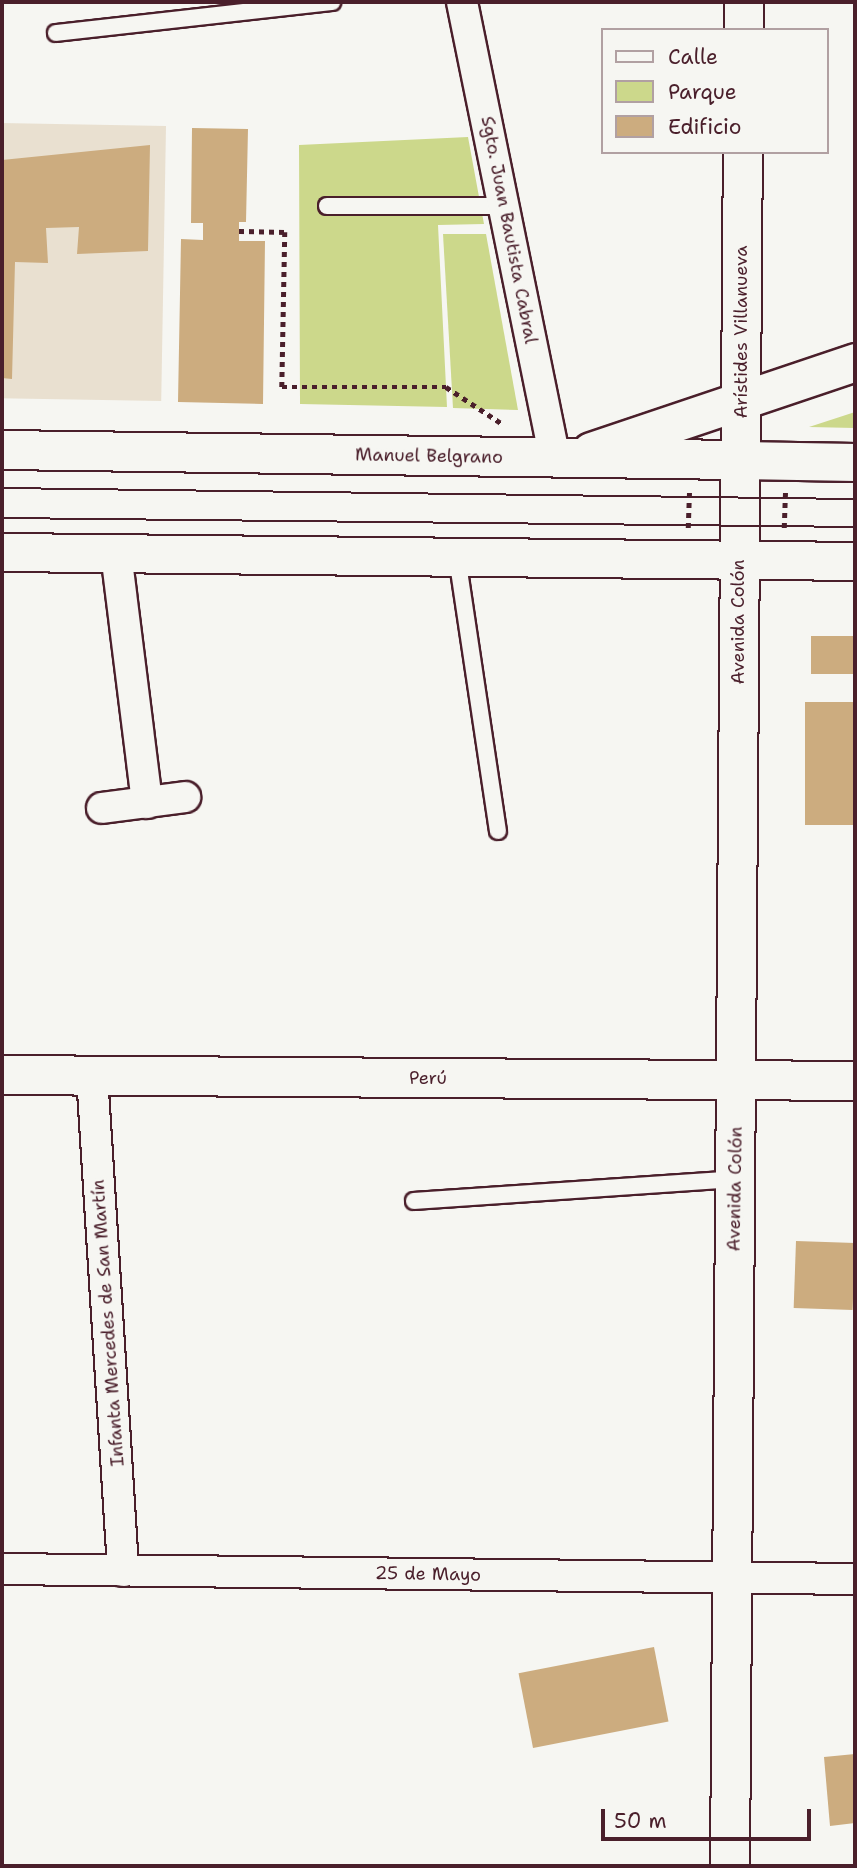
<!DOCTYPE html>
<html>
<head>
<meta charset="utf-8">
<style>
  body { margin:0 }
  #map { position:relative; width:857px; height:1868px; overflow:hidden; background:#f6f6f2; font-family:"Shantell Sans",sans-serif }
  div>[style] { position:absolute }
  .built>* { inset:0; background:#e9e0d0; transform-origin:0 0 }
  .green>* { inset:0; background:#ccd88b }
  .building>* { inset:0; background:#ccac7f; transform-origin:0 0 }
  .path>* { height:4.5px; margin-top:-2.25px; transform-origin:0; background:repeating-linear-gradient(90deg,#4a1f2b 0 5px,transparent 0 10px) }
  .roads { filter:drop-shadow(2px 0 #4a1f2b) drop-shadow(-2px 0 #4a1f2b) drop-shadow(0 2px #4a1f2b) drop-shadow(0 -2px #4a1f2b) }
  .service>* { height:16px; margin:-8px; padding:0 8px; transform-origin:8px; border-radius:8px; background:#f6f6f2 }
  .minor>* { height:30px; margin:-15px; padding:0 15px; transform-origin:15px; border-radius:15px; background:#f6f6f2 }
  .tertiary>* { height:37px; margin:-18.5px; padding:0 18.5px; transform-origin:18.5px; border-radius:18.5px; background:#f6f6f2 }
  .secondary>* { height:38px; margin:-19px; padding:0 19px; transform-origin:19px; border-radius:19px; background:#f6f6f2 }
  .tram>* { height:2px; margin:-1px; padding:0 1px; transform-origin:1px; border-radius:1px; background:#4a1f2b }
  span { translate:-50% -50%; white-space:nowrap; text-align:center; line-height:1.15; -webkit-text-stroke:5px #f6f6f2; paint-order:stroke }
  .street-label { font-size:18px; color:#4a1f2b }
  .frame { position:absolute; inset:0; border:4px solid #4a1f2b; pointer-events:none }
  .legend { position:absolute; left:601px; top:28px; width:228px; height:126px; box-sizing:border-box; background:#f6f6f2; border:2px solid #b1a0a2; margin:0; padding:9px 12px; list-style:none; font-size:21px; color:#4a1f2b }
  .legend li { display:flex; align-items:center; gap:14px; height:35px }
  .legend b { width:35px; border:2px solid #b1a0a2 }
  .scale { position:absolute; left:601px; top:1809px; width:210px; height:32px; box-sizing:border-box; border:4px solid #4a1f2b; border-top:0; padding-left:9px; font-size:21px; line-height:24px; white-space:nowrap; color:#4a1f2b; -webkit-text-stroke:5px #f6f6f2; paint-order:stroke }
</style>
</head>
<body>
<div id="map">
  <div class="built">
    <div style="left:166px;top:126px;width:275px;height:165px;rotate:91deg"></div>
  </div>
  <div class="green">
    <div style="clip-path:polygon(468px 137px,484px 224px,438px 225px,447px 407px,300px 404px,299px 145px)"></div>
    <div style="clip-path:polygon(443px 234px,486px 234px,518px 410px,453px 408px)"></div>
    <div style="clip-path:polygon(855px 412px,855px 428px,809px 427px)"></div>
  </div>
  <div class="building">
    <div style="clip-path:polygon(192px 128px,248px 129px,246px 222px,239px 222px,239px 241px,265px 241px,263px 404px,178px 402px,181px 239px,203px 240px,203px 223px,191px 223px)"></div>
    <div style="clip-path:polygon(150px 145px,148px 251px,77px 254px,79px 227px,46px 228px,48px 263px,15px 262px,12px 379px,2px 378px,2px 160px)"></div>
    <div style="left:811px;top:636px;width:44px;height:38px"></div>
    <div style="left:805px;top:702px;width:50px;height:123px"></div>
    <div style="left:796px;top:1241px;width:59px;height:67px;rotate:2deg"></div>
    <div style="left:654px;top:1647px;width:76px;height:138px;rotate:79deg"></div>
    <div style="clip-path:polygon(855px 1754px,855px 1823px,830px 1826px,824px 1757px)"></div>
  </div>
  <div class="path">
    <div style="left:239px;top:231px;width:46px;rotate:1.2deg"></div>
    <div style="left:285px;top:232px;width:155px;rotate:91.1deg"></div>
    <div style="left:282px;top:387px;width:164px"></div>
    <div style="left:446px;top:387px;width:66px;rotate:33.2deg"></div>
    <div style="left:688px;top:528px;width:36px;rotate:-88deg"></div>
    <div style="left:784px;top:528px;width:37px;rotate:-88deg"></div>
  </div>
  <div class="roads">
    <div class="service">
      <div style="left:56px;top:33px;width:278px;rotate:-6.4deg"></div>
      <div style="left:327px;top:206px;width:177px"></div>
      <div style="left:457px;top:557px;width:277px;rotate:81.5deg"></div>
      <div style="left:414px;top:1201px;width:321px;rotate:-3.9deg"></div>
    </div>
    <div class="minor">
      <div style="left:462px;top:2px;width:465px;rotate:78.5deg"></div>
      <div style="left:116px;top:553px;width:252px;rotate:82.9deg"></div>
      <div style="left:102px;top:808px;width:84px;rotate:-7.5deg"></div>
      <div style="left:92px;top:1075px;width:497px;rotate:86.4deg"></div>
      <div style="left:2px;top:1569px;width:853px;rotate:0.67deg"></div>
    </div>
    <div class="tertiary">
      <div style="left:591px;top:451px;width:279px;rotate:-18.6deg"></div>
      <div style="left:740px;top:460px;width:115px;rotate:1deg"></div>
      <div style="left:2px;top:552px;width:853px;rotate:0.6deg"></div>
    </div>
    <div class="secondary">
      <div style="left:744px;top:30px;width:28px;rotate:-90deg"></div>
      <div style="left:2px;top:450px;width:738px;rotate:0.78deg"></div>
      <div style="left:2px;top:1075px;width:853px;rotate:0.4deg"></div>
      <div style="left:730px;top:1866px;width:1714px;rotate:-89.57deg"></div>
    </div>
  </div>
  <div class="tram">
    <div style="left:2px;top:488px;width:853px;rotate:0.74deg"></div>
    <div style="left:2px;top:518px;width:853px;rotate:0.6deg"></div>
  </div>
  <div class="street-label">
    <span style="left:509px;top:230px;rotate:79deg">Sgto. Juan Bautista Cabral</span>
    <span style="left:741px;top:332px;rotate:-90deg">Arístides Villanueva</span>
    <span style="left:429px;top:456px;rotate:1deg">Manuel Belgrano</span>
    <span style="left:738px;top:622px;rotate:-90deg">Avenida Colón</span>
    <span style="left:428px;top:1078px">Perú</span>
    <span style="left:735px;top:1189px;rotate:-89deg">Avenida Colón</span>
    <span style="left:108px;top:1323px;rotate:-94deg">Infanta Mercedes de San Martín</span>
    <span style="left:428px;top:1574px;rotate:1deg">25 de Mayo</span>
  </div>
  <div class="frame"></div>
  <ul class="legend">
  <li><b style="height:9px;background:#f6f6f2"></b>Calle</li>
  <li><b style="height:19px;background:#ccd88b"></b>Parque</li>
  <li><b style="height:19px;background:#ccac7f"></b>Edificio</li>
  </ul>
  <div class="scale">50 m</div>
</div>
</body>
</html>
